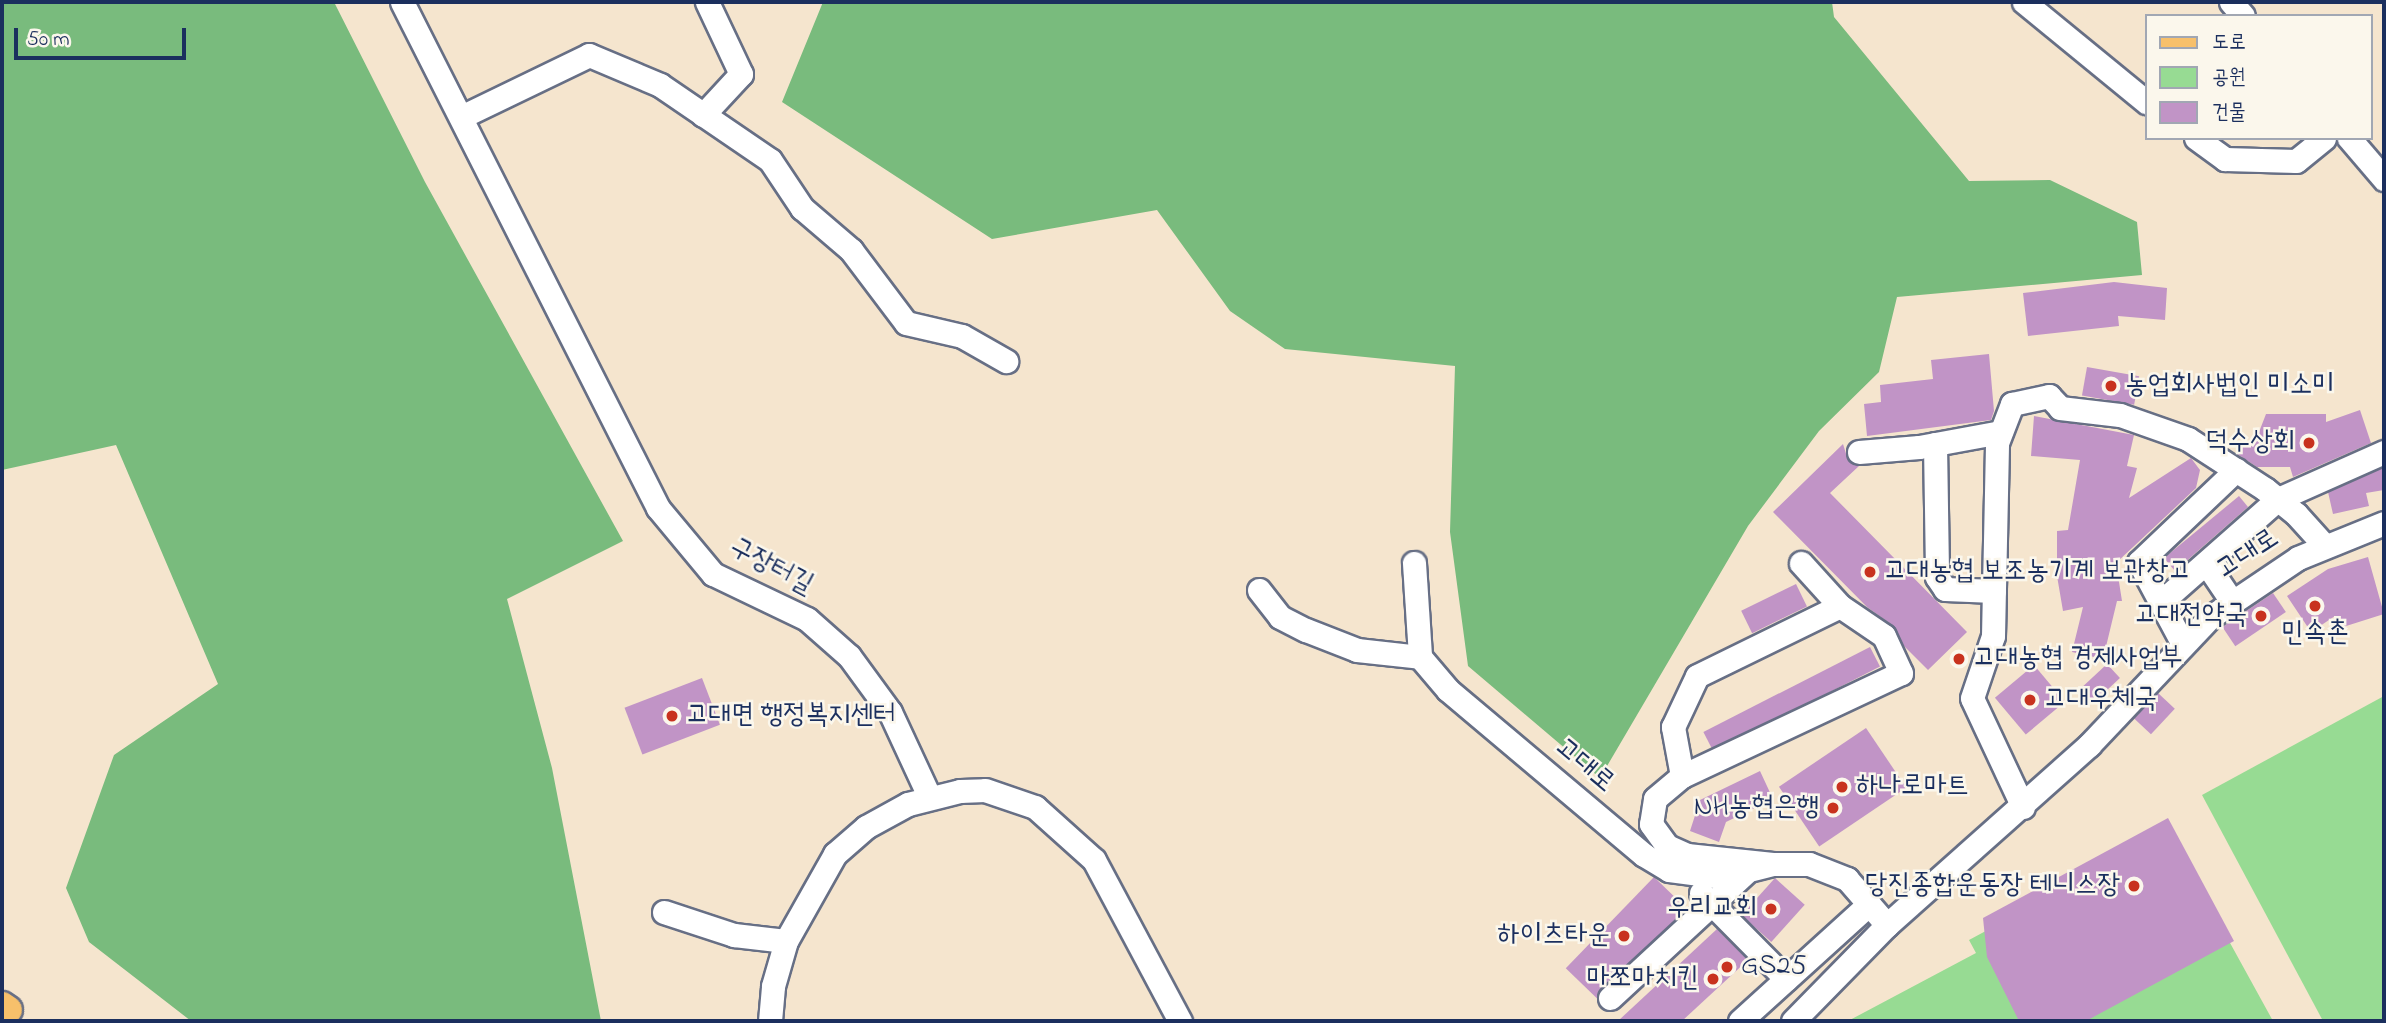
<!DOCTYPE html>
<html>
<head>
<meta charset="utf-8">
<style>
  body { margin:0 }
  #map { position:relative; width:2386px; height:1023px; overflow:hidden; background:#f5e5ce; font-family:"Indie Flower","Poor Story",sans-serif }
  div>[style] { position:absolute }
  .green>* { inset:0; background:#97db93 }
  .forest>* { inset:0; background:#79bb7d }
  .building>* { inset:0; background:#c194c6; transform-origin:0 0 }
  .roads { filter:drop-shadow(2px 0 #676f85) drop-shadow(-2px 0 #676f85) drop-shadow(0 2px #676f85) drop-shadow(0 -2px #676f85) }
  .minor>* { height:23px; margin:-11.5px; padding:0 11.5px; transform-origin:11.5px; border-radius:11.5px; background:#fff }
  .major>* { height:28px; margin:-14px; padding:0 14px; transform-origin:14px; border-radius:14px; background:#f7c06b }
  .dots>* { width:19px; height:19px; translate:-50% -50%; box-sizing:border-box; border:4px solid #fbf7ec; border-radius:50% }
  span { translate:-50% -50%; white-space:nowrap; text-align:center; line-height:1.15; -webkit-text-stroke:5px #fbf7ec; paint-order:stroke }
  .poi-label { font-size:28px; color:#1b2f5e }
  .left { translate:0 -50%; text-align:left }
  .right { translate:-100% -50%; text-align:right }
  .street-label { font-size:28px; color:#1b2f5e }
  .frame { position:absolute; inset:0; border:4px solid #1b2f5e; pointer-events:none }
  .legend { position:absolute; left:2145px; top:14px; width:228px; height:126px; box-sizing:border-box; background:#fbf7ec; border:2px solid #a1a7b3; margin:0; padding:9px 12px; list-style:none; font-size:21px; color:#1b2f5e }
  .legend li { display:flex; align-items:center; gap:14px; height:35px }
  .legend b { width:35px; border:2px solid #a1a7b3 }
  .scale { position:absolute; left:14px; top:28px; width:172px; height:32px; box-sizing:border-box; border:4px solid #1b2f5e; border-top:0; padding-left:9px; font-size:21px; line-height:24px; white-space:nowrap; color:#1b2f5e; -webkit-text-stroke:5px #fbf7ec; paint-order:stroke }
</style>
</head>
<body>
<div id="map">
  <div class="green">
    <div style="clip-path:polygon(2384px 696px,2384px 1021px,2323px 1021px,2202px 795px)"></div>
    <div style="clip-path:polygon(2169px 832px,2273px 1021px,1848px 1021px,1976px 953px,1969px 940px)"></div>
  </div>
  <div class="forest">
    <div style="clip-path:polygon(2px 2px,334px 2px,425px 182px,623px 541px,507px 599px,552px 768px,601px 1021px,191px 1021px,89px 942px,66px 888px,114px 755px,218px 684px,116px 445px,2px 470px)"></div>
    <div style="clip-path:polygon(823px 2px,1832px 2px,1834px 17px,1969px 181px,2050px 180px,2137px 222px,2142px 275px,1897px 297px,1879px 372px,1819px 431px,1748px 526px,1600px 778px,1468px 666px,1450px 532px,1455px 366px,1285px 349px,1230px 311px,1157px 210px,992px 239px,782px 102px)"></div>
  </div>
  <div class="building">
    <div style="clip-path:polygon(2114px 282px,2167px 288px,2165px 320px,2118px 316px,2119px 326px,2028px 336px,2023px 293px)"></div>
    <div style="clip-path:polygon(1989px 354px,1994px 411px,1991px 420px,1867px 436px,1864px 404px,1881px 402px,1880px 385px,1933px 379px,1931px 360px)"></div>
    <div style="left:2087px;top:367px;width:53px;height:29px;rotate:10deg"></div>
    <div style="clip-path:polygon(2360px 410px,2371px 443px,2293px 477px,2290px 467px,2257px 467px,2237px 454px,2240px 444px,2254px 445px,2266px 414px,2326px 414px,2326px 422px)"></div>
    <div style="clip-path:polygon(2034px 416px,2134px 435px,2127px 466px,2137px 468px,2129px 498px,2191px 458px,2200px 470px,2196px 488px,2116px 563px,2122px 601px,2117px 601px,2103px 659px,2072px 652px,2083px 607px,2063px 611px,2057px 576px,2057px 531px,2068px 530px,2080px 460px,2031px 456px)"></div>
    <div style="clip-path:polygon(1843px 444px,1848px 460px,1859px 466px,1830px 493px,1967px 632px,1928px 670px,1903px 645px,1892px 625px,1867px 607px,1773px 512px)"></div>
    <div style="clip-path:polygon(2384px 467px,2384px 490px,2366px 493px,2369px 506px,2333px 514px,2328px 492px)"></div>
    <div style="clip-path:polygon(2239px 496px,2248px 507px,2175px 571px,2164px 558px)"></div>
    <div style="clip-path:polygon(2368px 557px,2384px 614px,2343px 627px,2335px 616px,2311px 632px,2287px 596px,2328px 569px)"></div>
    <div style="left:1796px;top:584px;width:25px;height:61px;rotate:64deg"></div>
    <div style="left:2273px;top:593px;width:23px;height:61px;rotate:56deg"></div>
    <div style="left:1870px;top:647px;width:22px;height:187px;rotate:63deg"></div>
    <div style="left:2107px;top:664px;width:19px;height:36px;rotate:47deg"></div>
    <div style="left:2034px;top:665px;width:48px;height:51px;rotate:50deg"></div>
    <div style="left:702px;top:678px;width:50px;height:83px;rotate:69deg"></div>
    <div style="left:2158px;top:693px;width:23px;height:35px;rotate:43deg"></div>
    <div style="left:1866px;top:728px;width:72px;height:105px;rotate:56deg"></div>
    <div style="clip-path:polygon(1760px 771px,1773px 799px,1726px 822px,1719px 842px,1690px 831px,1700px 800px)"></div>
    <div style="clip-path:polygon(2168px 818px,2234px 941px,2086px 1021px,2019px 1021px,1987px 957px,1983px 918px)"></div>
    <div style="left:1654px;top:877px;width:45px;height:127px;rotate:44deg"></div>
    <div style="left:1775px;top:878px;width:40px;height:50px;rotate:42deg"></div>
    <div style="clip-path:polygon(1717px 929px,1748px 960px,1682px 1021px,1618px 1021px)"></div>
  </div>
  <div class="roads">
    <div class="minor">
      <div style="left:402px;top:2px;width:567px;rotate:63.16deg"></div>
      <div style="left:658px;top:508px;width:86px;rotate:50.2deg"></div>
      <div style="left:713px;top:574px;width:104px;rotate:25.6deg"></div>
      <div style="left:807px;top:619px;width:56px;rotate:41.4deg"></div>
      <div style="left:849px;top:656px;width:69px;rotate:53.8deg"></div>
      <div style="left:890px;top:712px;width:93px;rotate:65.1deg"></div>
      <div style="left:2024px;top:2px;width:158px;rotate:39.3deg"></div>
      <div style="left:2231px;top:2px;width:18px;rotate:49deg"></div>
      <div style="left:703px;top:115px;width:56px;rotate:-47.2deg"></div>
      <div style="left:741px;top:74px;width:80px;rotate:-115.3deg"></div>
      <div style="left:463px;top:116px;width:140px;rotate:-25.8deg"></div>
      <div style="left:589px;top:55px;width:77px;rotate:22.9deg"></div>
      <div style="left:660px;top:85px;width:133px;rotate:34.3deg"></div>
      <div style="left:770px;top:160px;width:58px;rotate:56.3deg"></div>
      <div style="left:802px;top:208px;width:65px;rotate:40.6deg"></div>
      <div style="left:851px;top:250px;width:91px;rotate:53deg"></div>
      <div style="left:906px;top:323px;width:57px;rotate:13.1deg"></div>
      <div style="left:962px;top:336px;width:51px;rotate:29.6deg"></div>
      <div style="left:2196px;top:138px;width:36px;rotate:36deg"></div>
      <div style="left:2225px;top:159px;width:71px;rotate:1.6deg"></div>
      <div style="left:2296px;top:161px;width:36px;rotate:-39deg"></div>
      <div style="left:2349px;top:138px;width:54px;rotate:49.5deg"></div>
      <div style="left:1935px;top:444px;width:133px;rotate:89.1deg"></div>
      <div style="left:1937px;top:577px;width:14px;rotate:56deg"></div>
      <div style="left:1945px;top:589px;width:49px;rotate:2.3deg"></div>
      <div style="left:1859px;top:452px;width:60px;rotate:-4.8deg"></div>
      <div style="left:1919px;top:447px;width:83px;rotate:-10.4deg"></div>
      <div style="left:1414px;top:563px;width:94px;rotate:86.3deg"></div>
      <div style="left:1801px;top:563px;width:58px;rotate:47.8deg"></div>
      <div style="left:2206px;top:563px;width:45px;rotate:56deg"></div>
      <div style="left:1259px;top:590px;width:34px;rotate:52deg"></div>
      <div style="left:1280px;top:617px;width:29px;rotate:27deg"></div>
      <div style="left:1306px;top:630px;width:55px;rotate:21.4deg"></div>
      <div style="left:1357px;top:650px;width:63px;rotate:6.3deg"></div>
      <div style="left:1420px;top:657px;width:43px;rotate:49.7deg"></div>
      <div style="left:1448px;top:690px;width:256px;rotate:40.1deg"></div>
      <div style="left:1644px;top:855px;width:29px;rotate:31deg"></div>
      <div style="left:1669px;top:870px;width:52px;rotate:7.7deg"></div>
      <div style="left:1721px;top:877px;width:54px;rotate:-14deg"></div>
      <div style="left:1773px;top:864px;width:36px"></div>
      <div style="left:1809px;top:864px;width:41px;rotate:21.5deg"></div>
      <div style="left:1847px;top:879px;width:61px;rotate:49deg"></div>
      <div style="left:2161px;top:602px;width:156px;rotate:-41.4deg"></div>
      <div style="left:2278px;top:499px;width:116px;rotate:-23.9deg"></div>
      <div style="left:2183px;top:644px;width:93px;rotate:-118.2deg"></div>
      <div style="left:2139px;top:562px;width:134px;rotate:-43.5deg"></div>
      <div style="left:1682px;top:776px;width:50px;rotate:-100.4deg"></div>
      <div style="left:1673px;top:727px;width:56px;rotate:-64.8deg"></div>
      <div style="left:1697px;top:676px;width:159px;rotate:-26.1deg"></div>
      <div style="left:1840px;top:606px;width:53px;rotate:34.3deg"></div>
      <div style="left:1884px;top:636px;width:41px;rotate:65.3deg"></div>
      <div style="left:1901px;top:673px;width:242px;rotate:154.8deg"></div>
      <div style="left:1682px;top:776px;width:35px;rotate:140deg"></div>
      <div style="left:1655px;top:799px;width:25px;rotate:99deg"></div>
      <div style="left:1651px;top:824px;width:27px;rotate:54deg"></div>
      <div style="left:1667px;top:846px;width:22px;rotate:24deg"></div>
      <div style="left:1687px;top:855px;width:86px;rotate:6deg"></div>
      <div style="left:2023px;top:807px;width:120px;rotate:-115.1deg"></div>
      <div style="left:1972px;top:698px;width:65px;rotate:-71.3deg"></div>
      <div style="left:1993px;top:636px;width:193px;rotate:-88.8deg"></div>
      <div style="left:1997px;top:443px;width:42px;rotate:-69deg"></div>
      <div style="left:2012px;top:404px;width:38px;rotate:-12deg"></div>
      <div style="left:2049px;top:396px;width:16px;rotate:47deg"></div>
      <div style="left:2060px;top:408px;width:60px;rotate:6.7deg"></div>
      <div style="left:2120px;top:415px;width:72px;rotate:19.4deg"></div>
      <div style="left:2188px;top:439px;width:92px;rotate:33deg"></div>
      <div style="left:2265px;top:489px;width:40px;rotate:39deg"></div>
      <div style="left:2296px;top:514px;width:42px;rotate:47.9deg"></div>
      <div style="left:1701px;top:893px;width:121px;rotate:45.3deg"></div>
      <div style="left:664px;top:912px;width:74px;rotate:18.2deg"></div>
      <div style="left:734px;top:935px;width:52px;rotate:6.6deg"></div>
      <div style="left:1610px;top:998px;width:184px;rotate:-42.8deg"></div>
      <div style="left:770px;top:1021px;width:35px;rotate:-85deg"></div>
      <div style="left:773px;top:986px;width:47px;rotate:-73.9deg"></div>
      <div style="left:786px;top:941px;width:100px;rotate:-60.6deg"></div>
      <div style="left:835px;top:854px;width:41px;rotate:-41.1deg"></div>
      <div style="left:866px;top:827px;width:48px;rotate:-28.7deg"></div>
      <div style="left:908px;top:804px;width:54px;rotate:-14deg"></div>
      <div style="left:960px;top:791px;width:25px;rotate:-2deg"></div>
      <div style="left:985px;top:790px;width:53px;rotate:18.8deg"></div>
      <div style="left:1035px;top:807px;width:79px;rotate:41.9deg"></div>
      <div style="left:1094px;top:860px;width:183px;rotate:61.9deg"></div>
      <div style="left:1740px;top:1021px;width:174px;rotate:-42.2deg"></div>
      <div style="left:1793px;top:1021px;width:134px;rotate:-45.6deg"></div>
      <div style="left:1887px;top:925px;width:271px;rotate:-41.7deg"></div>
      <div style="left:2089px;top:745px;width:175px;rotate:-46.6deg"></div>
      <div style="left:2209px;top:618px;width:107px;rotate:-34deg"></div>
      <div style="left:2298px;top:558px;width:93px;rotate:-22.1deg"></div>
    </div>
    <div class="major">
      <div style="left:2px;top:1006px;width:7px;rotate:34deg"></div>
    </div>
  </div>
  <div class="dots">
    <div style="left:2111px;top:386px;background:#c8321e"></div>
    <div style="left:2309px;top:443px;background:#c8321e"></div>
    <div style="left:1870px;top:572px;background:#c8321e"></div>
    <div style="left:2315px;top:606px;background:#c8321e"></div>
    <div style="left:2261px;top:616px;background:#c8321e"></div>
    <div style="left:1959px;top:659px;background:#c8321e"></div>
    <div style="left:2030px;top:700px;background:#c8321e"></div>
    <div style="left:672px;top:716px;background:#c8321e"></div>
    <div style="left:1842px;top:787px;background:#c8321e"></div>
    <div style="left:1833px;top:808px;background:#c8321e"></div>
    <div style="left:2134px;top:886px;background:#c8321e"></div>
    <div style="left:1771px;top:909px;background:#c8321e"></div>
    <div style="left:1624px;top:936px;background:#c8321e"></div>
    <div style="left:1727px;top:967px;background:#c8321e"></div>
    <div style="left:1713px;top:979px;background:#c8321e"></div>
  </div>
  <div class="poi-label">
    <span class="left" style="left:2125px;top:386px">농업회사법인 미소미</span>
    <span class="right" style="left:2295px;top:443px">덕수상회</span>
    <span class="left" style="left:1884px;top:572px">고대농협 보조농기계 보관창고</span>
    <span class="right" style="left:2247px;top:616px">고대전약국</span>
    <span style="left:2315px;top:634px">민속촌</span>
    <span class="left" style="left:1973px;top:659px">고대농협 경제사업부</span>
    <span class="left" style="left:2044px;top:700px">고대우체국</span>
    <span class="left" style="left:686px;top:716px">고대면 행정복지센터</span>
    <span class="left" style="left:1856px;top:787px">하나로마트</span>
    <span class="right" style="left:1819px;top:808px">NH농협은행</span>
    <span class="right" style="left:2120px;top:886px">당진종합운동장 테니스장</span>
    <span class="right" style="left:1757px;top:909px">우리교회</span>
    <span class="right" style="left:1610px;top:936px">하이츠타운</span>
    <span class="left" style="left:1741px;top:967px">GS25</span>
    <span class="right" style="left:1699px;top:979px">마쪼마치킨</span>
  </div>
  <div class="street-label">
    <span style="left:2248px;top:555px;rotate:-33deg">고대로</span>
    <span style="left:771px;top:567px;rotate:28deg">구장터길</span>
    <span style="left:1584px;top:766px;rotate:40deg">고대로</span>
  </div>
  <div class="frame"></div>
  <ul class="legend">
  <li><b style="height:9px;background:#f7c06b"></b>도로</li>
  <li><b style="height:19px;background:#97db93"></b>공원</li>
  <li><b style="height:19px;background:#c194c6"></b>건물</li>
  </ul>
  <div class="scale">50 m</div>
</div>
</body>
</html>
